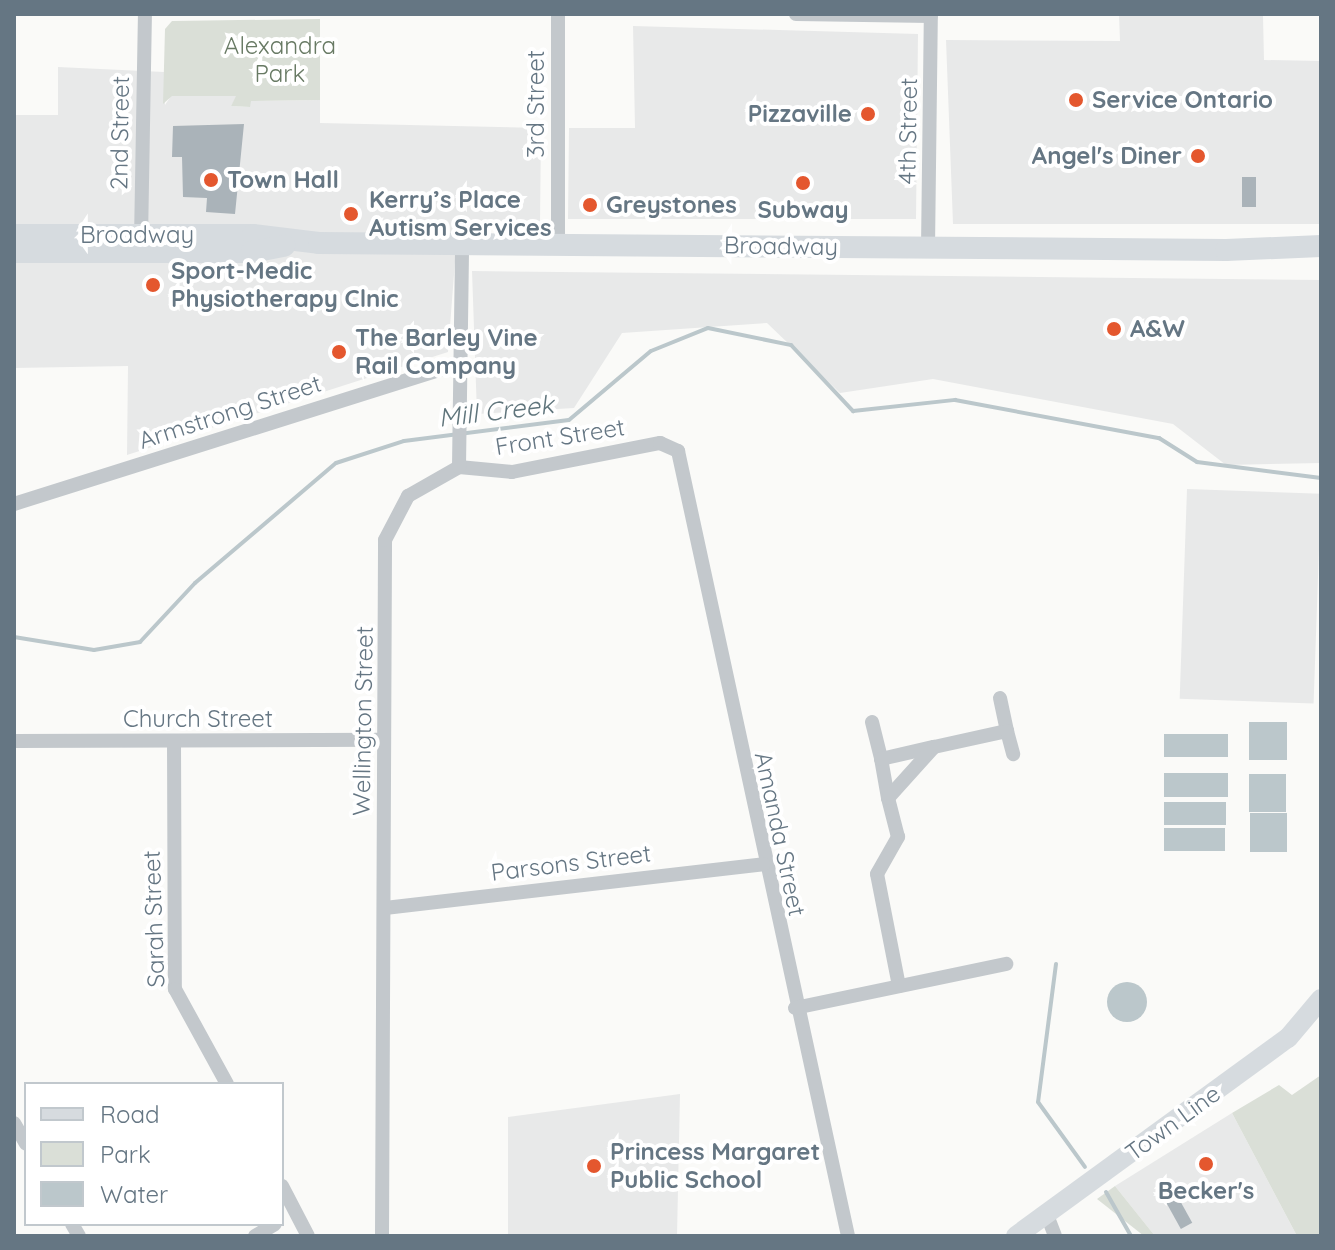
<!DOCTYPE html>
<html>
<head>
<meta charset="utf-8">
<style>
  body { margin:0 }
  #map { position:relative; width:1335px; height:1250px; overflow:hidden; background:#fafaf8; font-family:Quicksand,sans-serif }
  div>[style] { position:absolute }
  .built>* { inset:0; background:#e8e9e9; transform-origin:0 0 }
  .green>* { inset:0; background:#dadfd7 }
  .water>* { inset:0; background:#bbc7cb; transform-origin:0 0 }
  .round { border-radius:50% }
  .stream>* { height:4px; margin:-2px; padding:0 2px; transform-origin:2px; border-radius:2px; background:#bbc7cb }
  .building>* { inset:0; background:#aab3b9; transform-origin:0 0 }
  .minor>* { height:14px; margin:-7px; padding:0 7px; transform-origin:7px; border-radius:7px; background:#c3c8cc }
  .secondary>* { height:20px; margin:-10px; padding:0 10px; transform-origin:10px; border-radius:10px; background:#d6dbdf }
  .primary>* { height:22px; margin:-11px; padding:0 11px; transform-origin:11px; border-radius:11px; background:#d6dbdf }
  .dots>* { width:22px; height:22px; translate:-50% -50%; box-sizing:border-box; border:4px solid #fff; border-radius:50% }
  span { translate:-50% -50%; white-space:nowrap; text-align:center; line-height:1.15; -webkit-text-stroke:8px #fff; paint-order:stroke }
  .park-label { font-size:24px; color:#687a64 }
  .poi-label { font-size:24px; color:#657683; font-weight:700 }
  .left { translate:0 -50%; text-align:left }
  .right { translate:-100% -50%; text-align:right }
  .street-label { font-size:24px; color:#657683 }
  .water-label { font-size:26px; color:#60757c; font-style:italic }
  .frame { position:absolute; inset:0; border:16px solid #657683; pointer-events:none }
  .legend { position:absolute; left:24px; top:1082px; width:260px; height:144px; box-sizing:border-box; background:#fff; border:2px solid #c1c8cd; margin:0; padding:10px 14px; list-style:none; font-size:24px; color:#657683 }
  .legend li { display:flex; align-items:center; gap:16px; height:40px }
  .legend b { width:40px; border:2px solid #c1c8cd }
</style>
</head>
<body>
<div id="map">
  <div class="built">
    <div style="clip-path:polygon(1119px 14px,1263px 16px,1264px 60px,1321px 61px,1321px 224px,953px 224px,946px 40px,1120px 41px)"></div>
    <div style="clip-path:polygon(633px 26px,918px 34px,916px 219px,568px 219px,569px 128px,635px 128px)"></div>
    <div style="clip-path:polygon(58px 67px,164px 72px,165px 105px,171px 96px,237px 96px,231px 106px,249px 107px,250px 101px,320px 100px,320px 123px,541px 128px,540px 223px,458px 223px,448px 352px,127px 455px,128px 366px,14px 368px,14px 115px,58px 115px)"></div>
    <div style="clip-path:polygon(472px 271px,1321px 280px,1321px 463px,1226px 465px,1173px 424px,933px 379px,840px 393px,767px 323px,622px 333px,574px 408px,477px 414px)"></div>
    <div style="left:1187px;top:489px;width:134px;height:210px;rotate:2deg"></div>
    <div style="clip-path:polygon(680px 1094px,677px 1236px,508px 1236px,508px 1117px)"></div>
    <div style="clip-path:polygon(1232px 1113px,1297px 1236px,1155px 1236px,1115px 1186px)"></div>
  </div>
  <div class="green">
    <div style="clip-path:polygon(320px 19px,320px 100px,251px 101px,250px 107px,231px 106px,236px 96px,172px 96px,163px 104px,165px 29px,172px 21px)"></div>
    <div style="clip-path:polygon(1321px 1075px,1321px 1236px,1297px 1236px,1232px 1113px,1279px 1085px,1292px 1095px)"></div>
    <div style="clip-path:polygon(1115px 1186px,1155px 1236px,1144px 1236px,1097px 1199px)"></div>
  </div>
  <div class="water">
    <div style="left:1249px;top:722px;width:38px;height:38px"></div>
    <div style="left:1164px;top:734px;width:64px;height:23px"></div>
    <div style="left:1164px;top:773px;width:64px;height:24px"></div>
    <div style="left:1249px;top:774px;width:37px;height:38px"></div>
    <div style="left:1164px;top:802px;width:62px;height:23px"></div>
    <div style="left:1287px;top:813px;width:39px;height:37px;rotate:90deg"></div>
    <div style="left:1164px;top:828px;width:61px;height:23px"></div>
    <div class="round" style="left:1107px;top:982px;width:40px;height:40px"></div>
  </div>
  <div class="stream">
    <div style="left:14px;top:637px;width:81px;rotate:9.2deg"></div>
    <div style="left:94px;top:650px;width:47px;rotate:-9.9deg"></div>
    <div style="left:140px;top:642px;width:81px;rotate:-47deg"></div>
    <div style="left:195px;top:583px;width:185px;rotate:-40.4deg"></div>
    <div style="left:336px;top:463px;width:71px;rotate:-17.9deg"></div>
    <div style="left:404px;top:441px;width:166px;rotate:-7.3deg"></div>
    <div style="left:569px;top:420px;width:107px;rotate:-40.1deg"></div>
    <div style="left:651px;top:351px;width:61px;rotate:-22deg"></div>
    <div style="left:708px;top:328px;width:85px;rotate:11.6deg"></div>
    <div style="left:791px;top:345px;width:91px;rotate:46.8deg"></div>
    <div style="left:853px;top:411px;width:103px;rotate:-6.2deg"></div>
    <div style="left:955px;top:400px;width:208px;rotate:10.6deg"></div>
    <div style="left:1159px;top:438px;width:45px;rotate:32.3deg"></div>
    <div style="left:1197px;top:462px;width:125px;rotate:7.4deg"></div>
    <div style="left:1056px;top:964px;width:139px;rotate:97.4deg"></div>
    <div style="left:1038px;top:1102px;width:80px;rotate:54.1deg"></div>
    <div style="left:1106px;top:1192px;width:51px;rotate:60.4deg"></div>
  </div>
  <div class="building">
    <div style="clip-path:polygon(244px 124px,235px 214px,206px 212px,207px 198px,183px 197px,182px 157px,172px 157px,173px 126px)"></div>
    <div style="left:1256px;top:177px;width:30px;height:14px;rotate:90deg"></div>
    <div style="left:1168px;top:1179px;width:50px;height:13px;rotate:61deg"></div>
  </div>
  <div class="minor">
    <div style="left:796px;top:14px;width:135px;rotate:0.8deg"></div>
    <div style="left:141px;top:240px;width:226px;rotate:-89deg"></div>
    <div style="left:558px;top:243px;width:229px;rotate:-90deg"></div>
    <div style="left:928px;top:248px;width:234px;rotate:-89.3deg"></div>
    <div style="left:459px;top:467px;width:53px;rotate:5.4deg"></div>
    <div style="left:512px;top:472px;width:151px;rotate:-11.1deg"></div>
    <div style="left:660px;top:443px;width:20px;rotate:24deg"></div>
    <div style="left:678px;top:451px;width:803px;rotate:77.78deg"></div>
    <div style="left:14px;top:504px;width:468px;rotate:-17.5deg"></div>
    <div style="left:1000px;top:698px;width:34px;rotate:78deg"></div>
    <div style="left:872px;top:722px;width:38px;rotate:76deg"></div>
    <div style="left:14px;top:741px;width:368px;rotate:-0.2deg"></div>
    <div style="left:174px;top:741px;width:248px;rotate:89.8deg"></div>
    <div style="left:175px;top:989px;width:108px;rotate:61.3deg"></div>
    <div style="left:888px;top:798px;width:40px;rotate:-100deg"></div>
    <div style="left:881px;top:759px;width:53px;rotate:-13deg"></div>
    <div style="left:385px;top:908px;width:381px;rotate:-6.6deg"></div>
    <div style="left:899px;top:986px;width:114px;rotate:-101.1deg"></div>
    <div style="left:877px;top:874px;width:43px;rotate:-60.4deg"></div>
    <div style="left:898px;top:837px;width:40px;rotate:-104.4deg"></div>
    <div style="left:888px;top:798px;width:69px;rotate:-48deg"></div>
    <div style="left:934px;top:747px;width:75px;rotate:-12.4deg"></div>
    <div style="left:1007px;top:731px;width:24px;rotate:75deg"></div>
    <div style="left:795px;top:1008px;width:216px;rotate:-11.8deg"></div>
    <div style="left:14px;top:1123px;width:24px;rotate:60deg"></div>
    <div style="left:282px;top:1186px;width:56px;rotate:62.5deg"></div>
    <div style="left:1047px;top:1215px;width:22px;rotate:69deg"></div>
    <div style="left:72px;top:1224px;width:14px;rotate:60deg"></div>
    <div style="left:255px;top:1236px;width:23px;rotate:-31deg"></div>
    <div style="left:382px;top:1236px;width:696px;rotate:-89.75deg"></div>
    <div style="left:385px;top:540px;width:50px;rotate:-62.4deg"></div>
    <div style="left:408px;top:496px;width:59px;rotate:-29.6deg"></div>
    <div style="left:459px;top:467px;width:224px;rotate:-89.2deg"></div>
  </div>
  <div class="secondary">
    <div style="left:1016px;top:1236px;width:336px;rotate:-36.1deg"></div>
    <div style="left:1288px;top:1038px;width:51px;rotate:-49.8deg"></div>
  </div>
  <div class="primary">
    <div style="left:14px;top:235px;width:239px"></div>
    <div style="left:253px;top:235px;width:66px;rotate:6.9deg"></div>
    <div style="left:319px;top:243px;width:907px;rotate:0.44deg"></div>
    <div style="left:1226px;top:250px;width:95px;rotate:-2.4deg"></div>
    <div style="left:14px;top:252px;width:238px"></div>
    <div style="left:252px;top:252px;width:33px;rotate:-11deg"></div>
  </div>
  <div class="dots">
    <div style="left:1076px;top:100px;background:#e4572e"></div>
    <div style="left:868px;top:114px;background:#e4572e"></div>
    <div style="left:1198px;top:156px;background:#e4572e"></div>
    <div style="left:211px;top:180px;background:#e4572e"></div>
    <div style="left:803px;top:183px;background:#e4572e"></div>
    <div style="left:590px;top:205px;background:#e4572e"></div>
    <div style="left:351px;top:214px;background:#e4572e"></div>
    <div style="left:153px;top:285px;background:#e4572e"></div>
    <div style="left:1114px;top:329px;background:#e4572e"></div>
    <div style="left:339px;top:352px;background:#e4572e"></div>
    <div style="left:1206px;top:1164px;background:#e4572e"></div>
    <div style="left:594px;top:1166px;background:#e4572e"></div>
  </div>
  <div class="park-label">
    <span style="left:280px;top:60px">Alexandra<br>Park</span>
  </div>
  <div class="poi-label">
    <span class="left" style="left:1092px;top:100px">Service Ontario</span>
    <span class="right" style="left:852px;top:114px">Pizzaville</span>
    <span class="right" style="left:1182px;top:156px">Angel's Diner</span>
    <span class="left" style="left:227px;top:180px">Town Hall</span>
    <span class="left" style="left:369px;top:214px">Kerry’s Place<br>Autism Services</span>
    <span class="left" style="left:606px;top:205px">Greystones</span>
    <span style="left:803px;top:210px">Subway</span>
    <span class="left" style="left:171px;top:285px">Sport-Medic<br>Physiotherapy Clnic</span>
    <span class="left" style="left:1130px;top:329px">A&amp;W</span>
    <span class="left" style="left:355px;top:352px">The Barley Vine<br>Rail Company</span>
    <span class="left" style="left:610px;top:1166px">Princess Margaret<br>Public School</span>
    <span style="left:1206px;top:1191px">Becker's</span>
  </div>
  <div class="street-label">
    <span style="left:536px;top:104px;rotate:-90deg">3rd Street</span>
    <span style="left:908px;top:131px;rotate:-89deg">4th Street</span>
    <span style="left:120px;top:133px;rotate:-89deg">2nd Street</span>
    <span style="left:137px;top:235px">Broadway</span>
    <span style="left:781px;top:246px;rotate:1deg">Broadway</span>
    <span style="left:230px;top:412px;rotate:-18deg">Armstrong Street</span>
    <span style="left:560px;top:437px;rotate:-9deg">Front Street</span>
    <span style="left:198px;top:719px">Church Street</span>
    <span style="left:363px;top:721px;rotate:-89deg">Wellington Street</span>
    <span style="left:780px;top:834px;rotate:78deg">Amanda Street</span>
    <span style="left:571px;top:863px;rotate:-7deg">Parsons Street</span>
    <span style="left:154px;top:919px;rotate:-92deg">Sarah Street</span>
    <span style="left:1173px;top:1123px;rotate:-36deg">Town Line</span>
  </div>
  <div class="water-label">
    <span style="left:496px;top:411px;rotate:-7deg">Mill Creek</span>
  </div>
  <div class="frame"></div>
  <ul class="legend">
  <li><b style="height:10px;background:#d6dbdf"></b>Road</li>
  <li><b style="height:22px;background:#dadfd7"></b>Park</li>
  <li><b style="height:22px;background:#bbc7cb"></b>Water</li>
  </ul>
</div>
</body>
</html>
